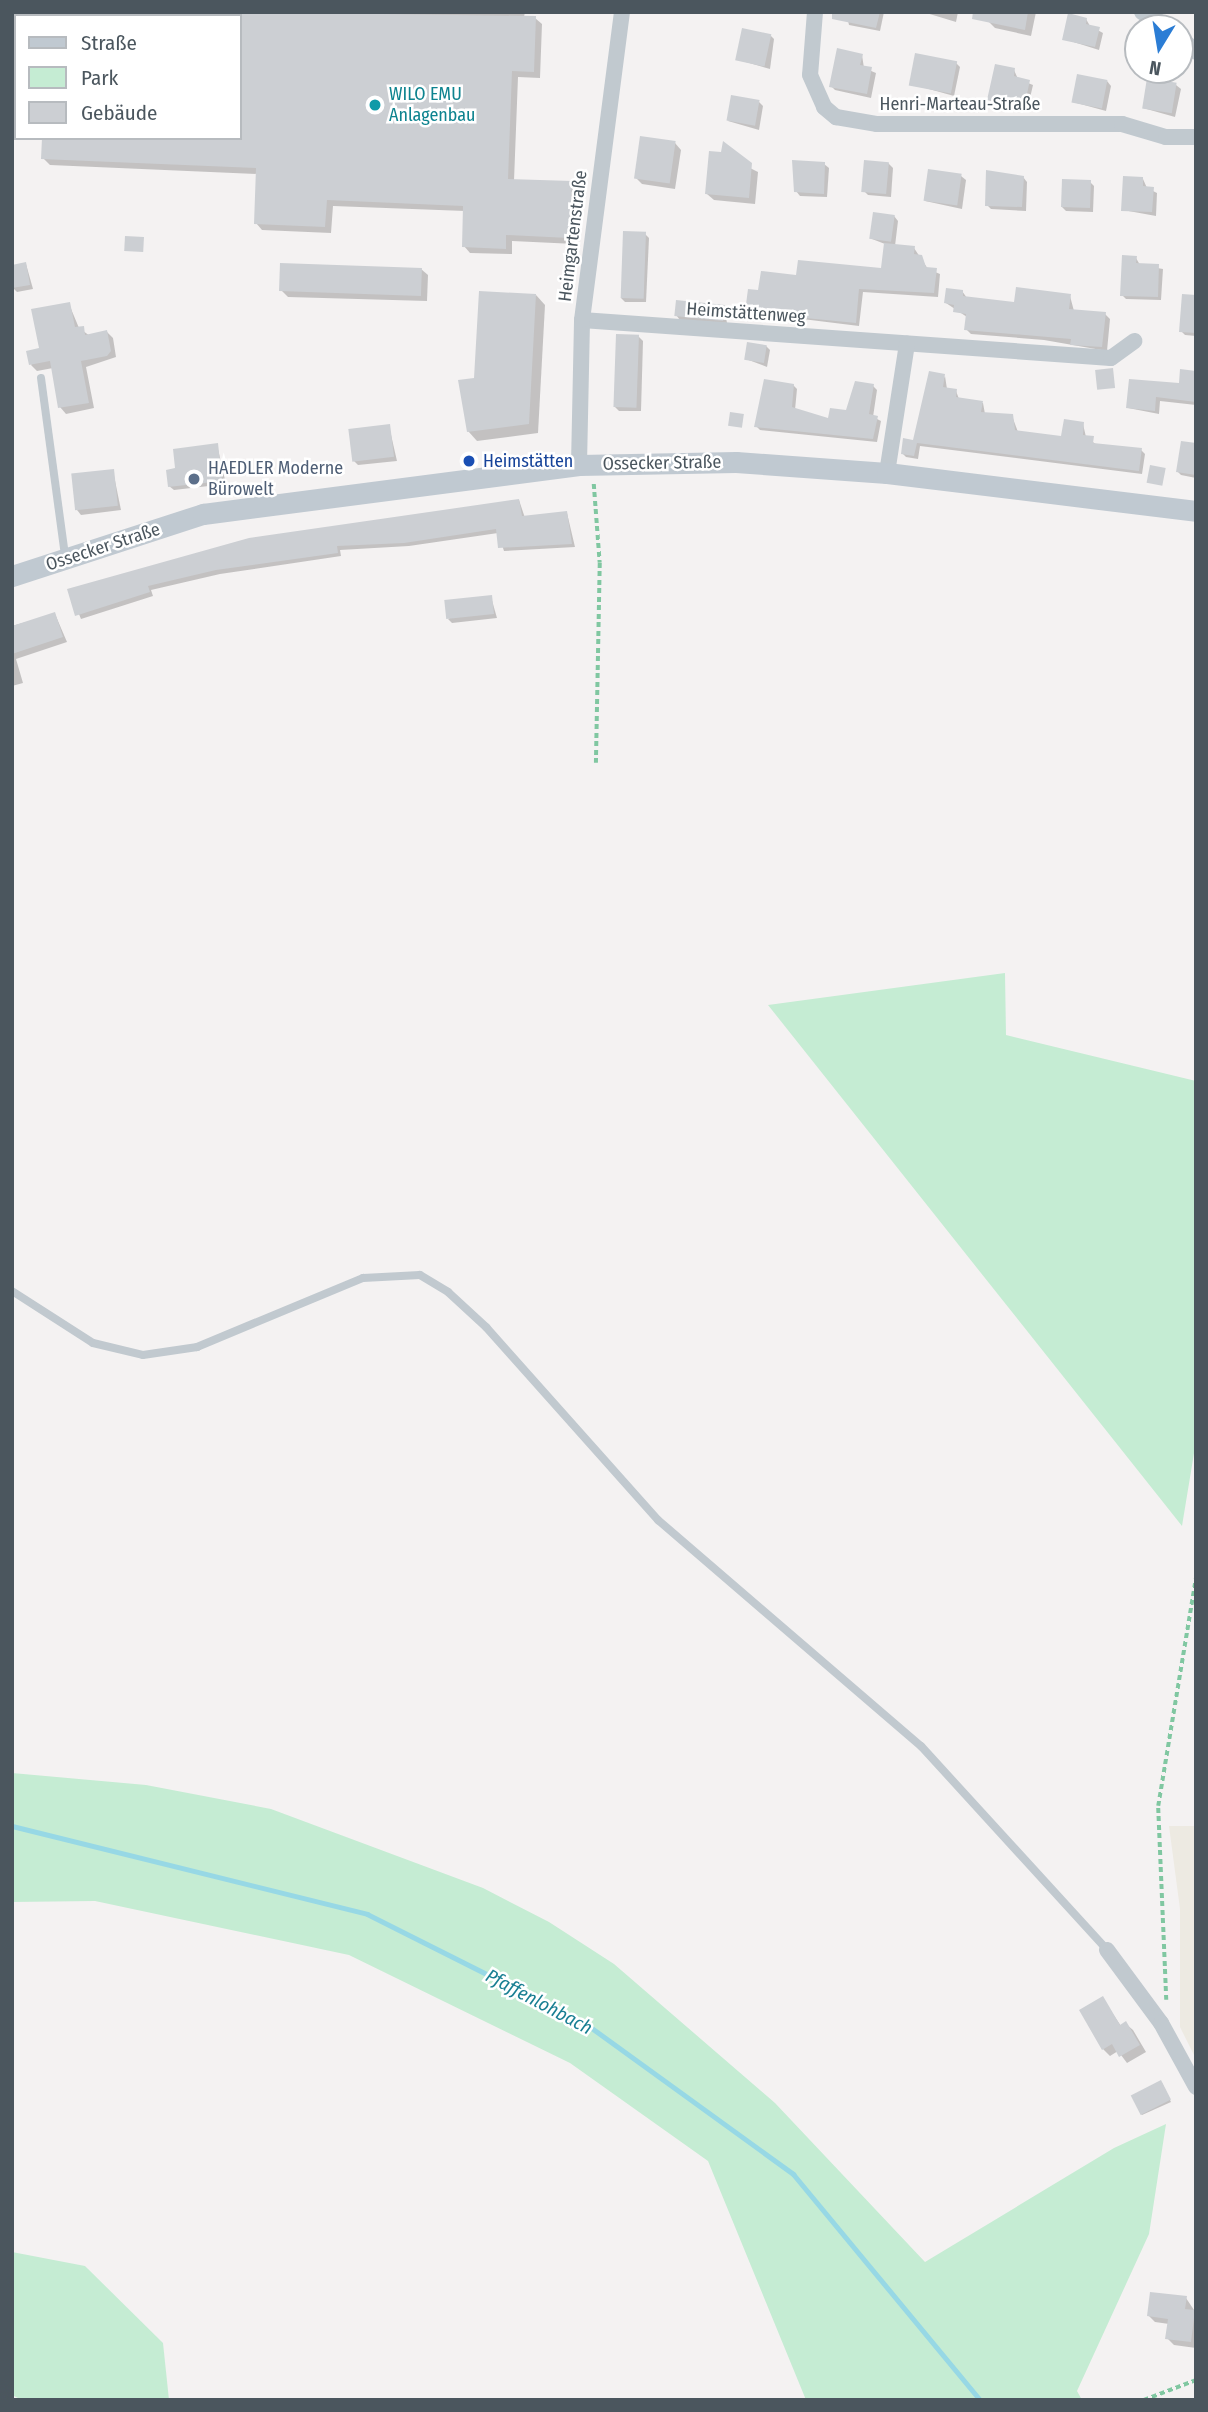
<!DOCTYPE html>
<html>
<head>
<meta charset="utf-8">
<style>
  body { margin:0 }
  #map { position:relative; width:1208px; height:2412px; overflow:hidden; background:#f4f2f2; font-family:"Fira Sans Condensed",sans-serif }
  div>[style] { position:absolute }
  .commercial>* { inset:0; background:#edeae2 }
  .green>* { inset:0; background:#c5ecd3 }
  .shadow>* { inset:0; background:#0003 }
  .stream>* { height:5px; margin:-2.5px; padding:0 2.5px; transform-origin:2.5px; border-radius:2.5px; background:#97d8e5 }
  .building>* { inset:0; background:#cccfd3; transform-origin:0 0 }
  .path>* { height:3.5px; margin-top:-1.75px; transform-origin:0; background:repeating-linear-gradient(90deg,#80c7a1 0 5px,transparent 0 8.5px) }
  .lane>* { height:8px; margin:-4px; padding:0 4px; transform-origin:4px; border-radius:4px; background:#c1c9cf }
  .street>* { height:16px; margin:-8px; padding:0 8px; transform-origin:8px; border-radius:8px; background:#c1c9cf }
  .secondary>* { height:21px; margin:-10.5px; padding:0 10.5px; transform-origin:10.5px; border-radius:10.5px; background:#c0c9d1 }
  .dots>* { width:19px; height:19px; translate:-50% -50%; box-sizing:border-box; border:4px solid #fff; border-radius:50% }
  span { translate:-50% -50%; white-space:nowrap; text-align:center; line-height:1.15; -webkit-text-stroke:5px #fff; paint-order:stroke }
  .culture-label { font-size:18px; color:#0d838f }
  .left { translate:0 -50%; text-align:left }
  .street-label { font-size:18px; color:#4b565e }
  .transit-label { font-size:18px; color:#164399 }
  .service-label { font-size:18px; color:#4e5e75 }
  .water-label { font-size:19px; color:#197f93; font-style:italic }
  .frame { position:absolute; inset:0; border:14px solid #4b565e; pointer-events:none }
  .legend { position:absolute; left:14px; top:14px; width:228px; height:126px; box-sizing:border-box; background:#fff; border:2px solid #b7bbbf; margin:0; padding:9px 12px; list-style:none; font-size:21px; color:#4b565e }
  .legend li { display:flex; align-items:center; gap:14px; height:35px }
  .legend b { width:35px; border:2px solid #b7bbbf }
  .north { position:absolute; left:1124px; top:14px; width:70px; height:70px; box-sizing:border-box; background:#fff; border:2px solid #b7bbbf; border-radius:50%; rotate:191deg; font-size:19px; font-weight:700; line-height:28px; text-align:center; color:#4b565e }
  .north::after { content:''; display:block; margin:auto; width:24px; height:32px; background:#2b7dd5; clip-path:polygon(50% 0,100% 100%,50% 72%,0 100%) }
</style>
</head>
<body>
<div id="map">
  <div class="commercial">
    <div style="clip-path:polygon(1169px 1826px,1196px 1826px,1196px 2059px,1180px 2027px,1180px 1909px)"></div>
  </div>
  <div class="green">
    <div style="clip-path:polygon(1005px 973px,1006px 1035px,1196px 1081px,1196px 1441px,1182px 1526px,768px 1005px)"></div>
    <div style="clip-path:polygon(12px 1773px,146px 1785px,271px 1809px,483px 1888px,549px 1922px,614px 1964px,775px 2103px,925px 2262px,1114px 2148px,1166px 2124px,1149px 2234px,1077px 2391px,1082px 2400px,806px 2400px,708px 2161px,570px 2063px,349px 1955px,95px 1901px,12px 1902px)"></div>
    <div style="clip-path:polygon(12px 2252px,85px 2266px,163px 2343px,169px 2400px,22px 2400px,12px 2395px)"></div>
  </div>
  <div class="shadow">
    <div style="clip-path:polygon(49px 12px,525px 12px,524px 17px,535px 18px,542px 24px,540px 78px,518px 77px,514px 181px,571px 183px,578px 190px,575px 244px,512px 241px,512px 254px,470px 253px,464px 246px,465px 211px,333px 206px,331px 233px,262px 230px,256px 223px,258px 174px,50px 165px,43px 158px,240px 138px,240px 16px,49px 16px)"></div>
    <div style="clip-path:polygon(846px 12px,884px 12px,880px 31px,849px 25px)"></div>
    <div style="clip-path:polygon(923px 12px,958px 12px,956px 22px)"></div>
    <div style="clip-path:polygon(990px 12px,1036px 12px,1031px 36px,995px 28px,988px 21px)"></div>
    <div style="clip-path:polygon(1086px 19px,1090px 26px,1103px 33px,1099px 50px,1064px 39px)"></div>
    <div style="clip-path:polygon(770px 35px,774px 39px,770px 69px,739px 60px)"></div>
    <div style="clip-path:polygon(862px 55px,864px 68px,876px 73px,871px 98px,835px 90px,831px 86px)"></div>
    <div style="clip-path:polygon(956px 63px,960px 67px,954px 96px,911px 84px)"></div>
    <div style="clip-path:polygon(1014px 70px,1018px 79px,1033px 85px,1027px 111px,989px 100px)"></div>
    <div style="clip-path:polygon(1107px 81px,1111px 86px,1106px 111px,1073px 102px)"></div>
    <div style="clip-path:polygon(1176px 85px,1181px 89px,1175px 117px,1143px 108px)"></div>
    <div style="clip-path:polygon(759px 102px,763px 106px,759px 130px,728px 121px)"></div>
    <div style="clip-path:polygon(675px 143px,681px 150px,675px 189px,642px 184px,635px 177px)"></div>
    <div style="clip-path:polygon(722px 154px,758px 172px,755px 204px,714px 200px,707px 194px)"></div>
    <div style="clip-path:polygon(888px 163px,893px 168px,891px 197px,868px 195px,864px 191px)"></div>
    <div style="clip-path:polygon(824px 164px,829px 168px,827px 197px,800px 196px,796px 191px)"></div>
    <div style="clip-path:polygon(961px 176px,966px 180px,962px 209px,925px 201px)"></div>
    <div style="clip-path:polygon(1023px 177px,1027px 182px,1026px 211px,991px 209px,987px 205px)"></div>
    <div style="clip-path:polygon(1143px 179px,1147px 188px,1157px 193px,1156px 216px,1123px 210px)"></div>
    <div style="clip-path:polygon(1090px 182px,1094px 186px,1093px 212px,1066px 211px,1062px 207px)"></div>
    <div style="clip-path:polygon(894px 216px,898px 221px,895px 246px,914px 248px,928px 269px,940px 274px,938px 297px,863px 292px,859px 326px,747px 312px,760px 292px,797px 277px,883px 270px,885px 244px,872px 239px)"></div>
    <div style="clip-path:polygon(645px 234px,649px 238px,646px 302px,625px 302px,621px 298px)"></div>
    <div style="clip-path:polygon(1136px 258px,1140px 265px,1163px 269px,1161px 300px,1126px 299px,1122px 295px)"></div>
    <div style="clip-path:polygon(26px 264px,33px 289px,17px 292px,13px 288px)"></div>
    <div style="clip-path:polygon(421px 269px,428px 275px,427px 301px,288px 297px,281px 290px)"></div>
    <div style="clip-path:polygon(962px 291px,967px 298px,1016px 303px,1070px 296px,1074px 311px,1105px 314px,1110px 319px,1107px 351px,1044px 340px,971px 334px,966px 329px,967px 317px,946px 303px)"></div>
    <div style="clip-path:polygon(536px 295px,545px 305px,538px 433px,477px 441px,468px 431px,476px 379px)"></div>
    <div style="clip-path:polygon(1196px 297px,1196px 336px,1185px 335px,1181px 331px)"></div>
    <div style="clip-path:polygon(69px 304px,79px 328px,90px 336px,107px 332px,113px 338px,116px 357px,86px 367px,94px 408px,66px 414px,60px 407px,53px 368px,37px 371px,31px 365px)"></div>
    <div style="clip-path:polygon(724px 306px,727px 323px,680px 320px,676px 315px)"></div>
    <div style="clip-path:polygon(638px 336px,643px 341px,641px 411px,619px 411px,615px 407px)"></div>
    <div style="clip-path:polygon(766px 346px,770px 350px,767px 367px,746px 359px)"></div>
    <div style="clip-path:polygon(1196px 373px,1196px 405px,1160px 401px,1159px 414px,1128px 408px,1180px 385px)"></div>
    <div style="clip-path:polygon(945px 376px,947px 389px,956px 391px,959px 399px,983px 403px,985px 414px,1012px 416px,1018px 432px,1063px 438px,1083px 424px,1086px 437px,1097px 445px,1141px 450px,1145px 454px,1142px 474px,920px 446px,918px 459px,906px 457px,902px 453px,915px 442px)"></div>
    <div style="clip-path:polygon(793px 385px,797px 389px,795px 410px,830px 420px,847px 412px,873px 386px,877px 390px,873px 417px,881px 421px,877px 442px,760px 430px,756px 426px)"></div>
    <div style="clip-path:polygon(389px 426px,397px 461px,358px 465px,354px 461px)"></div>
    <div style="clip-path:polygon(1196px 444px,1196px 478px,1181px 475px,1178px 472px)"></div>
    <div style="clip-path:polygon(217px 445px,226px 484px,174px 490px,169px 486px,177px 470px)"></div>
    <div style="clip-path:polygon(113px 471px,121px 510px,81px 515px,77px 510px)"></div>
    <div style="clip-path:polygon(519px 500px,525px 518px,567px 513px,575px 547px,504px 551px,498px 533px,409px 546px,340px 550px,341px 556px,220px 574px,151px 590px,153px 596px,81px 619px,69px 590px)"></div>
    <div style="clip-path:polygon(491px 597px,497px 618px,452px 623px,448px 619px)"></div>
    <div style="clip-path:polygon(55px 614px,67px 642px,16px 659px,23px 683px,12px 686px,12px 626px)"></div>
    <div style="clip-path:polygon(1102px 1998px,1121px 2026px,1126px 2024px,1133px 2030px,1146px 2052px,1127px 2063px,1118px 2051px,1110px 2056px,1103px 2049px)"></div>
    <div style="clip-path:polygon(1162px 2083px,1171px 2102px,1142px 2115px,1141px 2114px)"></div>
    <div style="clip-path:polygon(1186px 2298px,1196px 2313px,1196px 2348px,1174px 2345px,1167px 2338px,1169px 2324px,1155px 2322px,1148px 2315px)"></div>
  </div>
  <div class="stream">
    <div style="left:12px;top:1826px;width:366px;rotate:13.9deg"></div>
    <div style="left:367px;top:1914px;width:245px;rotate:26.7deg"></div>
    <div style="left:586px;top:2024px;width:256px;rotate:35.9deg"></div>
    <div style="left:793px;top:2174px;width:293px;rotate:50.4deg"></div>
  </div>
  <div class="building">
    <div style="clip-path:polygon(240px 12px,536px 16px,534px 72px,512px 71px,508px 179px,572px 181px,569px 238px,506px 235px,506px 249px,462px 247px,463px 206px,327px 200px,325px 227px,254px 224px,256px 168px,41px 159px,42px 138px,240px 138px)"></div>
    <div style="clip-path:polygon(832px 12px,880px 12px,876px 28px,832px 19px)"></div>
    <div style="clip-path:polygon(973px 12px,1028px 12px,1025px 30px,972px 19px)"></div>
    <div style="clip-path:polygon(1068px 13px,1087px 18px,1086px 24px,1100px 27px,1095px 47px,1062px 40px)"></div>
    <div style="left:742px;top:28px;width:30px;height:33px;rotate:12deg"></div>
    <div style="clip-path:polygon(837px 48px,863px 54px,860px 65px,872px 67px,867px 94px,829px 87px)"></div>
    <div style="left:915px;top:53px;width:43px;height:33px;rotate:11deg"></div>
    <div style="clip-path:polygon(995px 64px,1015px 68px,1014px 76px,1030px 80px,1024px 108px,987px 100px)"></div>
    <div style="left:1077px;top:74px;width:31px;height:29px;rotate:11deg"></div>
    <div style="left:1147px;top:78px;width:30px;height:31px;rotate:9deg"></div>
    <div style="left:731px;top:95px;width:29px;height:26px;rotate:10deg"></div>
    <div style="left:640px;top:136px;width:36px;height:43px;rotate:8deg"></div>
    <div style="clip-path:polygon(723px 141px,752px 163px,749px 198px,705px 194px,709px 151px,721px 152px)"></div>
    <div style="clip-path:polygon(792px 160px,825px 162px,824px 194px,794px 192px)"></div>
    <div style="left:864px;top:160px;width:25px;height:32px;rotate:5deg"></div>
    <div style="left:928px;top:169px;width:34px;height:32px;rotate:8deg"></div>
    <div style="clip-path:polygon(986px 170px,1024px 176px,1022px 207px,985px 206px)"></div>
    <div style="clip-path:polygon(1123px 176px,1143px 177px,1143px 186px,1154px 187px,1152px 212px,1121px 211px)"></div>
    <div style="left:1062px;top:179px;width:29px;height:28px;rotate:2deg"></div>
    <div style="left:873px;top:212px;width:22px;height:27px;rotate:8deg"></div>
    <div style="left:623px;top:231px;width:23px;height:67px;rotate:2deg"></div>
    <div style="left:125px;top:236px;width:19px;height:15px;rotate:3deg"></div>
    <div style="clip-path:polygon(884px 243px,915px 246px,914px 254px,922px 255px,926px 267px,937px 268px,934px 293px,859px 289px,856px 323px,745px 312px,748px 289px,758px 290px,761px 271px,796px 275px,798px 260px,881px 268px)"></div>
    <div style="clip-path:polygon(1122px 255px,1137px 256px,1136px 263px,1159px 264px,1158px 297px,1120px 296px)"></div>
    <div style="clip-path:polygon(26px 262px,30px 285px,12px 288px,12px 265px)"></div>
    <div style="left:280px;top:263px;width:142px;height:28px;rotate:2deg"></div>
    <div style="clip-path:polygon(1016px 287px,1071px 294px,1069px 309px,1106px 312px,1102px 347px,1070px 345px,1071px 339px,964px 330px,966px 314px,953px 312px,954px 305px,944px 303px,946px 288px,963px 290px,963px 296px,1014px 302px)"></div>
    <div style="clip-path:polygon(479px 291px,536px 294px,529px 424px,467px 432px,458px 380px,474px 378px)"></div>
    <div style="clip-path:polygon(1182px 294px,1196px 295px,1196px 333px,1179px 332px)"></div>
    <div style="left:676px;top:300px;width:49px;height:16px;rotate:6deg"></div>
    <div style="clip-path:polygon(70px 302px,75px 327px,84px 326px,85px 335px,107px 330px,111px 351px,107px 356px,81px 361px,89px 403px,58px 408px,50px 361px,29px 365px,26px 351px,39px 348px,31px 309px)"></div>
    <div style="left:616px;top:334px;width:23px;height:73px;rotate:2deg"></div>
    <div style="left:747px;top:342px;width:20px;height:18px;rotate:9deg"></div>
    <div style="left:1113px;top:368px;width:20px;height:18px;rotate:84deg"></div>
    <div style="clip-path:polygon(1180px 369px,1196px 371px,1196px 402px,1156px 397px,1155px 411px,1126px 408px,1129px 379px,1179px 383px)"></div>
    <div style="clip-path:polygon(929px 371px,945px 374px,943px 387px,957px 389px,956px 397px,983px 401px,981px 412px,1013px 414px,1015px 430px,1061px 436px,1064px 419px,1084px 422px,1083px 435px,1094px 436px,1093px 443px,1142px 448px,1139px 471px,917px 443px,914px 456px,901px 454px,903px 438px,913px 440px)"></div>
    <div style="clip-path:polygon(764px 379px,794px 384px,792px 407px,828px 418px,830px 408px,846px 410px,855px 381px,874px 384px,869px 414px,878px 416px,873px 439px,754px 427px)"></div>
    <div style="left:730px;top:412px;width:14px;height:14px;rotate:8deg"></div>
    <div style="left:390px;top:424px;width:33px;height:42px;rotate:83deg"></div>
    <div style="clip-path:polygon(1181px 441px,1196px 443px,1196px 475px,1176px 472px)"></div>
    <div style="clip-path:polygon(218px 443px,222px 481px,168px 487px,166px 470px,175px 468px,173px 449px)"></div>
    <div style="left:1150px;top:465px;width:16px;height:18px;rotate:11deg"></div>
    <div style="left:114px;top:469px;width:37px;height:43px;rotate:84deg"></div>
    <div style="clip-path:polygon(519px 499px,522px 516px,567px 511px,572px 544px,498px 548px,496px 529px,404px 543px,337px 546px,338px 553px,216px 570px,148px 586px,150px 592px,75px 616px,67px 589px,249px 538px)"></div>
    <div style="left:492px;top:595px;width:19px;height:48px;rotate:84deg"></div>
    <div style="clip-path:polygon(55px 612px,63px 637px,12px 654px,12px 626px)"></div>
    <div style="clip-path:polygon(1103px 1996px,1120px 2025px,1126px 2021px,1140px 2045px,1119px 2057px,1112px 2044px,1102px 2050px,1079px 2010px)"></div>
    <div style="left:1161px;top:2080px;width:22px;height:34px;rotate:63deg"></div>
    <div style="clip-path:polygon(1150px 2292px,1187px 2296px,1185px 2309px,1195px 2310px,1191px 2342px,1165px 2339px,1168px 2319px,1147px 2316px)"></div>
  </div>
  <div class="path">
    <div style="left:594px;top:484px;width:79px;rotate:85.7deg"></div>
    <div style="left:600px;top:563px;width:200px;rotate:91.1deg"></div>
    <div style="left:1166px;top:2000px;width:194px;rotate:-92.4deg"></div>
    <div style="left:1158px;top:1806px;width:233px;rotate:-80.6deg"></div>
    <div style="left:1144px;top:2400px;width:56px;rotate:-21deg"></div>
  </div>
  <div class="lane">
    <div style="left:41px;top:378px;width:180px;rotate:82.3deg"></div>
    <div style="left:12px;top:1291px;width:96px;rotate:32.7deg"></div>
    <div style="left:93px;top:1343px;width:51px;rotate:13.5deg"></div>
    <div style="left:143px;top:1355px;width:55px;rotate:-8.4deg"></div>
    <div style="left:197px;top:1347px;width:180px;rotate:-22.6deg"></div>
    <div style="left:363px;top:1278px;width:57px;rotate:-3deg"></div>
    <div style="left:420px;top:1275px;width:33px;rotate:31deg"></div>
    <div style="left:448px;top:1292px;width:52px;rotate:42.6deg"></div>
    <div style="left:486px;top:1327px;width:259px;rotate:48.3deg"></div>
    <div style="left:658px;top:1520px;width:347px;rotate:40.7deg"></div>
    <div style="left:921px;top:1746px;width:276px;rotate:47.6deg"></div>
  </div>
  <div class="street">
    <div style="left:815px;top:12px;width:63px;rotate:94.5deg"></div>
    <div style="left:810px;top:75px;width:35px;rotate:66deg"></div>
    <div style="left:824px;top:107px;width:16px;rotate:40deg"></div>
    <div style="left:836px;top:117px;width:42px;rotate:9.7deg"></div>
    <div style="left:877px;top:124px;width:245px"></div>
    <div style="left:1122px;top:124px;width:46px;rotate:16.5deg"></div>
    <div style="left:1166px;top:137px;width:30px"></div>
    <div style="left:1142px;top:12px;width:32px;rotate:30deg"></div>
    <div style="left:1180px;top:37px;width:22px;rotate:43deg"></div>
    <div style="left:582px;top:320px;width:530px;rotate:4.11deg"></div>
    <div style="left:1111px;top:358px;width:29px;rotate:-36deg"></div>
    <div style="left:579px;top:465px;width:145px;rotate:-88.8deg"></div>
    <div style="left:582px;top:320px;width:311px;rotate:-82.6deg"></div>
    <div style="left:887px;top:473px;width:131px;rotate:-81.2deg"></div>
    <div style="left:1107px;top:1950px;width:91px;rotate:53.5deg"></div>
    <div style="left:1161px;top:2023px;width:73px;rotate:61.3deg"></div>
  </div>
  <div class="secondary">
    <div style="left:12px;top:576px;width:201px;rotate:-18deg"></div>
    <div style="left:203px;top:514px;width:379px;rotate:-7.4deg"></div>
    <div style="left:579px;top:465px;width:157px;rotate:-1.1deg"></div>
    <div style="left:736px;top:462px;width:151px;rotate:4.2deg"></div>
    <div style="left:887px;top:473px;width:311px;rotate:7deg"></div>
  </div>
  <div class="dots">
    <div style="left:375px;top:105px;background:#0f9aa8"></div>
    <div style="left:469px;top:461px;background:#1a4fb4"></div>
    <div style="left:194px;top:479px;background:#5c6f8a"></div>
  </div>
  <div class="culture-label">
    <span class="left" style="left:389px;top:105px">WILO EMU<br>Anlagenbau</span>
  </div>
  <div class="street-label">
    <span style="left:960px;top:104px">Henri-Marteau-Straße</span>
    <span style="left:573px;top:236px;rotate:-83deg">Heimgartenstraße</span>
    <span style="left:746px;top:313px;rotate:4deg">Heimstättenweg</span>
    <span style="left:662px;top:463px;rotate:-1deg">Ossecker Straße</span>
    <span style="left:103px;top:547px;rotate:-18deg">Ossecker Straße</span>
  </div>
  <div class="transit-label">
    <span class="left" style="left:483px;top:461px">Heimstätten</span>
  </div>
  <div class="service-label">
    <span class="left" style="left:208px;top:479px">HAEDLER Moderne<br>Bürowelt</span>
  </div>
  <div class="water-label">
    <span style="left:539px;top:2002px;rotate:28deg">Pfaffenlohbach</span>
  </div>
  <div class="frame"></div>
  <ul class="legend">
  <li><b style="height:9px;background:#c0c9d1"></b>Straße</li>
  <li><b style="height:19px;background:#c5ecd3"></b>Park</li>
  <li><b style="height:19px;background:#cccfd3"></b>Gebäude</li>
  </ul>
  <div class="north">N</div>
</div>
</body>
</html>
